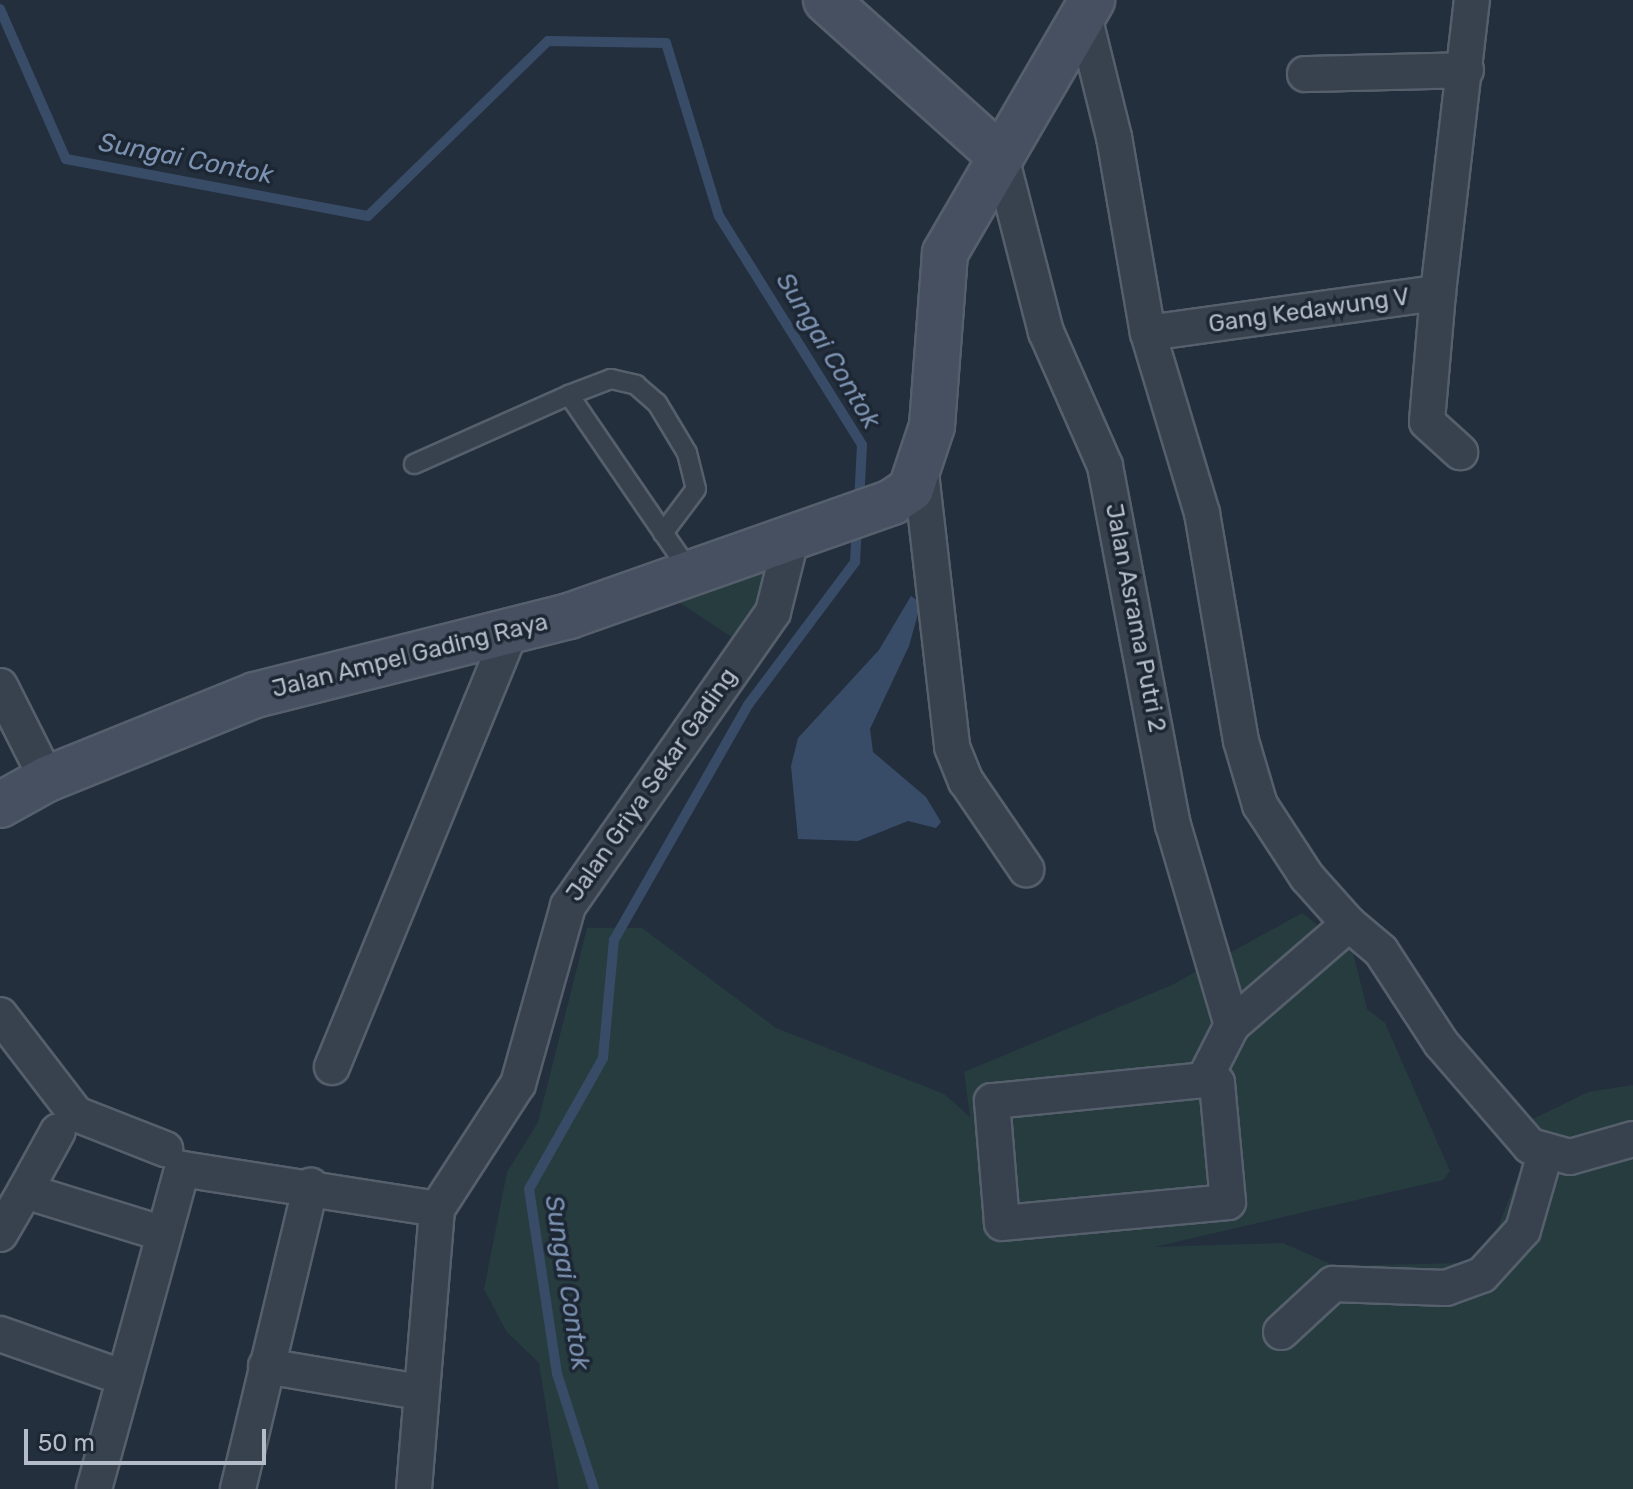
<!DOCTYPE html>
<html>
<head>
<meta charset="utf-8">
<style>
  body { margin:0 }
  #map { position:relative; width:1633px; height:1489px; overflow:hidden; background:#242f3e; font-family:Rubik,sans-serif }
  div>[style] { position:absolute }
  .green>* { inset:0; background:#263c3f }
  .water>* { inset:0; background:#394c67 }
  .stream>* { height:10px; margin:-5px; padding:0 5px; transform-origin:5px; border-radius:5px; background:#394c67 }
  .roads { filter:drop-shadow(2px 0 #565f6c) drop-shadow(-2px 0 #565f6c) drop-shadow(0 2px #565f6c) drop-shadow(0 -2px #565f6c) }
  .service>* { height:18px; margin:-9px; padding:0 9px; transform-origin:9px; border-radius:9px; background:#38414e }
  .minor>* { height:34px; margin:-17px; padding:0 17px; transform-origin:17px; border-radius:17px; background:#38414e }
  .secondary>* { height:44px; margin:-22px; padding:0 22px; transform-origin:22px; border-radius:22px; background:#465061 }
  span { translate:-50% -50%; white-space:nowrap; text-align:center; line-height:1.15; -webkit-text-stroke:7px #1d2633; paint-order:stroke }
  .street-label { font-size:24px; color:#b4bcc9 }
  .water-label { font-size:26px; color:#7c92b1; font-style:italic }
  .scale { position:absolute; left:24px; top:1429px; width:242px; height:36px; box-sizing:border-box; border:4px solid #b4bcc9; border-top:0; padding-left:10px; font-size:24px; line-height:28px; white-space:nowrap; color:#b4bcc9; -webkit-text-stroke:6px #1d2633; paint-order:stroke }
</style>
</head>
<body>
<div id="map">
  <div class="green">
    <div style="clip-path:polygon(767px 563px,773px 584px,733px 638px,677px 601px)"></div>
    <div style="clip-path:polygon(1302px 913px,1353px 953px,1367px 1009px,1385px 1023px,1450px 1171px,1443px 1180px,1154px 1247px,1283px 1243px,1335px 1266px,1463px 1263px,1490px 1248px,1520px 1171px,1518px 1142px,1533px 1119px,1588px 1092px,1633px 1085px,1633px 1489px,559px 1489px,539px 1363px,506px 1331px,484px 1289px,507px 1172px,538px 1122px,587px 928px,642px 928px,776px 1028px,944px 1094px,970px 1117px,964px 1072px,1172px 985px)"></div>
  </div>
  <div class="water">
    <div style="clip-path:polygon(911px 596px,921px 603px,909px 646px,870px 729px,873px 752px,926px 797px,941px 822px,936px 828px,908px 821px,858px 841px,798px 839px,791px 766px,798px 738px,879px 650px)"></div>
  </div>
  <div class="stream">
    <div style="left:0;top:9px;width:164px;rotate:66.3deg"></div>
    <div style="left:66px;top:159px;width:307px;rotate:10.7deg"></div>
    <div style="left:368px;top:216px;width:251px;rotate:-44.2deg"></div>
    <div style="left:548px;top:41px;width:118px;rotate:1deg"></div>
    <div style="left:666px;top:43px;width:181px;rotate:73deg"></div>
    <div style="left:719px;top:216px;width:270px;rotate:58deg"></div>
    <div style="left:862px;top:445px;width:57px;rotate:93deg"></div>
    <div style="left:594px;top:1489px;width:121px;rotate:-107.8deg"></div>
    <div style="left:557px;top:1374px;width:187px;rotate:-98.6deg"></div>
    <div style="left:529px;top:1189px;width:150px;rotate:-60.5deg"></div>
    <div style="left:603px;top:1058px;width:119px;rotate:-84.7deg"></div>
    <div style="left:614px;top:940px;width:271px;rotate:-60.3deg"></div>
    <div style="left:748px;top:705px;width:179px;rotate:-53.2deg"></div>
    <div style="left:855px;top:562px;width:36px;rotate:-87deg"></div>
  </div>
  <div class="roads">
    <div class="service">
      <div style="left:569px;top:395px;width:45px;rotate:-20.9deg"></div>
      <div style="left:611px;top:379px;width:26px;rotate:13deg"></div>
      <div style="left:636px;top:385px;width:28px;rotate:41deg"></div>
      <div style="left:657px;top:403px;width:58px;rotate:59deg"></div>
      <div style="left:687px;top:453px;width:37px;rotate:76deg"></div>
      <div style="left:696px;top:489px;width:55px;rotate:126.9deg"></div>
      <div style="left:414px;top:464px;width:170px;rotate:-24deg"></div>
      <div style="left:569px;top:395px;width:214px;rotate:55.6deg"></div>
    </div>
    <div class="minor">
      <div style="left:1084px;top:16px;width:125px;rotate:76.1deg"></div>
      <div style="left:1114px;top:137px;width:199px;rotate:80.2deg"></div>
      <div style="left:1148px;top:333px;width:188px;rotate:73.3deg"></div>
      <div style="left:1202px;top:513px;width:231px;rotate:80.3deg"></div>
      <div style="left:1241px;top:741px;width:67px;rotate:73.5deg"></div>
      <div style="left:1260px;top:805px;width:86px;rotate:56.9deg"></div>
      <div style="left:1307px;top:877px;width:63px;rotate:48.2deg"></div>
      <div style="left:1349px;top:924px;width:155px;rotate:139.2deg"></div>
      <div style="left:1305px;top:74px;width:161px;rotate:-1.4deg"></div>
      <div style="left:1001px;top:157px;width:181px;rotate:75.6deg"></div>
      <div style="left:1046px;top:332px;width:146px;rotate:66.2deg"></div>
      <div style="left:1105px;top:466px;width:365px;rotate:79.3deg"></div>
      <div style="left:1173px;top:825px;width:209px;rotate:73.6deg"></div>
      <div style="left:1232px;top:1025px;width:62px;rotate:117deg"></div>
      <div style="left:1204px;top:1080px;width:213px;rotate:174.3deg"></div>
      <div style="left:992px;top:1101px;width:122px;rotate:85.3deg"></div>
      <div style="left:1002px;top:1223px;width:227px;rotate:-5.3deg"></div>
      <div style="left:1228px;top:1202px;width:120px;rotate:-95.3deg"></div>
      <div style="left:1217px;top:1083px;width:13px;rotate:-167deg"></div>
      <div style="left:1438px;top:293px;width:129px;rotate:94.9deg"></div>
      <div style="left:1427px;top:422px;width:45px;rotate:42.3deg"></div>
      <div style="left:1148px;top:333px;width:293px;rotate:-7.9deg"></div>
      <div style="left:1438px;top:293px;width:295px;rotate:-83.4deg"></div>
      <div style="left:921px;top:473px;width:276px;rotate:83.5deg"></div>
      <div style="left:952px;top:747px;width:37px;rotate:68deg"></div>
      <div style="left:966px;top:781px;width:107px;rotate:55.7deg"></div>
      <div style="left:0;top:686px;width:104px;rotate:63.2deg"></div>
      <div style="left:1349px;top:924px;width:42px;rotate:40.2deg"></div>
      <div style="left:1381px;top:951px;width:110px;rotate:56.9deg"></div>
      <div style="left:1441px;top:1043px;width:136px;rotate:49.2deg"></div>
      <div style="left:1530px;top:1146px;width:41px;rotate:15.4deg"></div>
      <div style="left:1570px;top:1157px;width:66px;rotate:-15.9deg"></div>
      <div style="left:0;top:1015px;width:125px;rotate:52.5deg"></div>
      <div style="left:76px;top:1114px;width:96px;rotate:21.5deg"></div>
      <div style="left:332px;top:1067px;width:469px;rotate:-67.7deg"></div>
      <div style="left:25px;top:1191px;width:68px;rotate:-61.2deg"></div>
      <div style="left:0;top:1234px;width:50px;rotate:-59.8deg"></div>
      <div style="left:25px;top:1191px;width:145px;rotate:17.2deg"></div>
      <div style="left:1281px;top:1332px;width:71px;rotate:-42.7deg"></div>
      <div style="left:1333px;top:1284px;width:113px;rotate:2deg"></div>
      <div style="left:1446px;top:1288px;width:38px;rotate:-20deg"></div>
      <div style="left:1482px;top:1275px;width:61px;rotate:-47.7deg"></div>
      <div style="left:1523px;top:1230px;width:79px;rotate:-73.9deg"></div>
      <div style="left:0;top:1334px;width:132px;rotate:19.5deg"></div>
      <div style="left:266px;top:1366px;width:155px;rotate:9.6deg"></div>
      <div style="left:94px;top:1489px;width:332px;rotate:-74.6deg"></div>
      <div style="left:182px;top:1169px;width:258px;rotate:8.9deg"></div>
      <div style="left:238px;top:1489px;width:312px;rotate:-76.5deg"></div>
      <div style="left:414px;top:1489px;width:281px;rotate:-85.3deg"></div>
      <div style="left:437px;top:1209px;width:149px;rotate:-57.1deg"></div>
      <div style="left:518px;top:1084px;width:185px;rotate:-74.3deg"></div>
      <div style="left:568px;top:906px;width:358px;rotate:-55.1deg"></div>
      <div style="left:773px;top:612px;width:78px;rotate:-76deg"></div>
    </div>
    <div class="secondary">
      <div style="left:826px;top:0;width:235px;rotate:41.9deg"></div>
      <div style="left:0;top:805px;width:54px;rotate:-29deg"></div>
      <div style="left:47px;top:779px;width:224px;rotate:-22deg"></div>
      <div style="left:255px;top:695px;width:324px;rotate:-14.1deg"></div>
      <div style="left:569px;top:616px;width:343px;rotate:-19.4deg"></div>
      <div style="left:892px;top:502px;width:23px;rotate:-34deg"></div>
      <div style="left:911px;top:489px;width:66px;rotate:-71.6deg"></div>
      <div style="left:932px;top:426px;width:173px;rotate:-85.7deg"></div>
      <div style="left:945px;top:253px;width:293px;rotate:-59.8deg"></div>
    </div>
  </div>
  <div class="street-label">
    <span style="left:1309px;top:311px;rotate:-8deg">Gang Kedawung V</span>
    <span style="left:1135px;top:618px;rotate:79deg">Jalan Asrama Putri 2</span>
    <span style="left:410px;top:656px;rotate:-14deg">Jalan Ampel Gading Raya</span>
    <span style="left:652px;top:785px;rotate:-55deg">Jalan Griya Sekar Gading</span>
  </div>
  <div class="water-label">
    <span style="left:186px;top:159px;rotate:11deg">Sungai Contok</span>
    <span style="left:828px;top:351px;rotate:59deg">Sungai Contok</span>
    <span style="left:567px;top:1283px;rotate:81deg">Sungai Contok</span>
  </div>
  <div class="scale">50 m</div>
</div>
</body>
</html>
